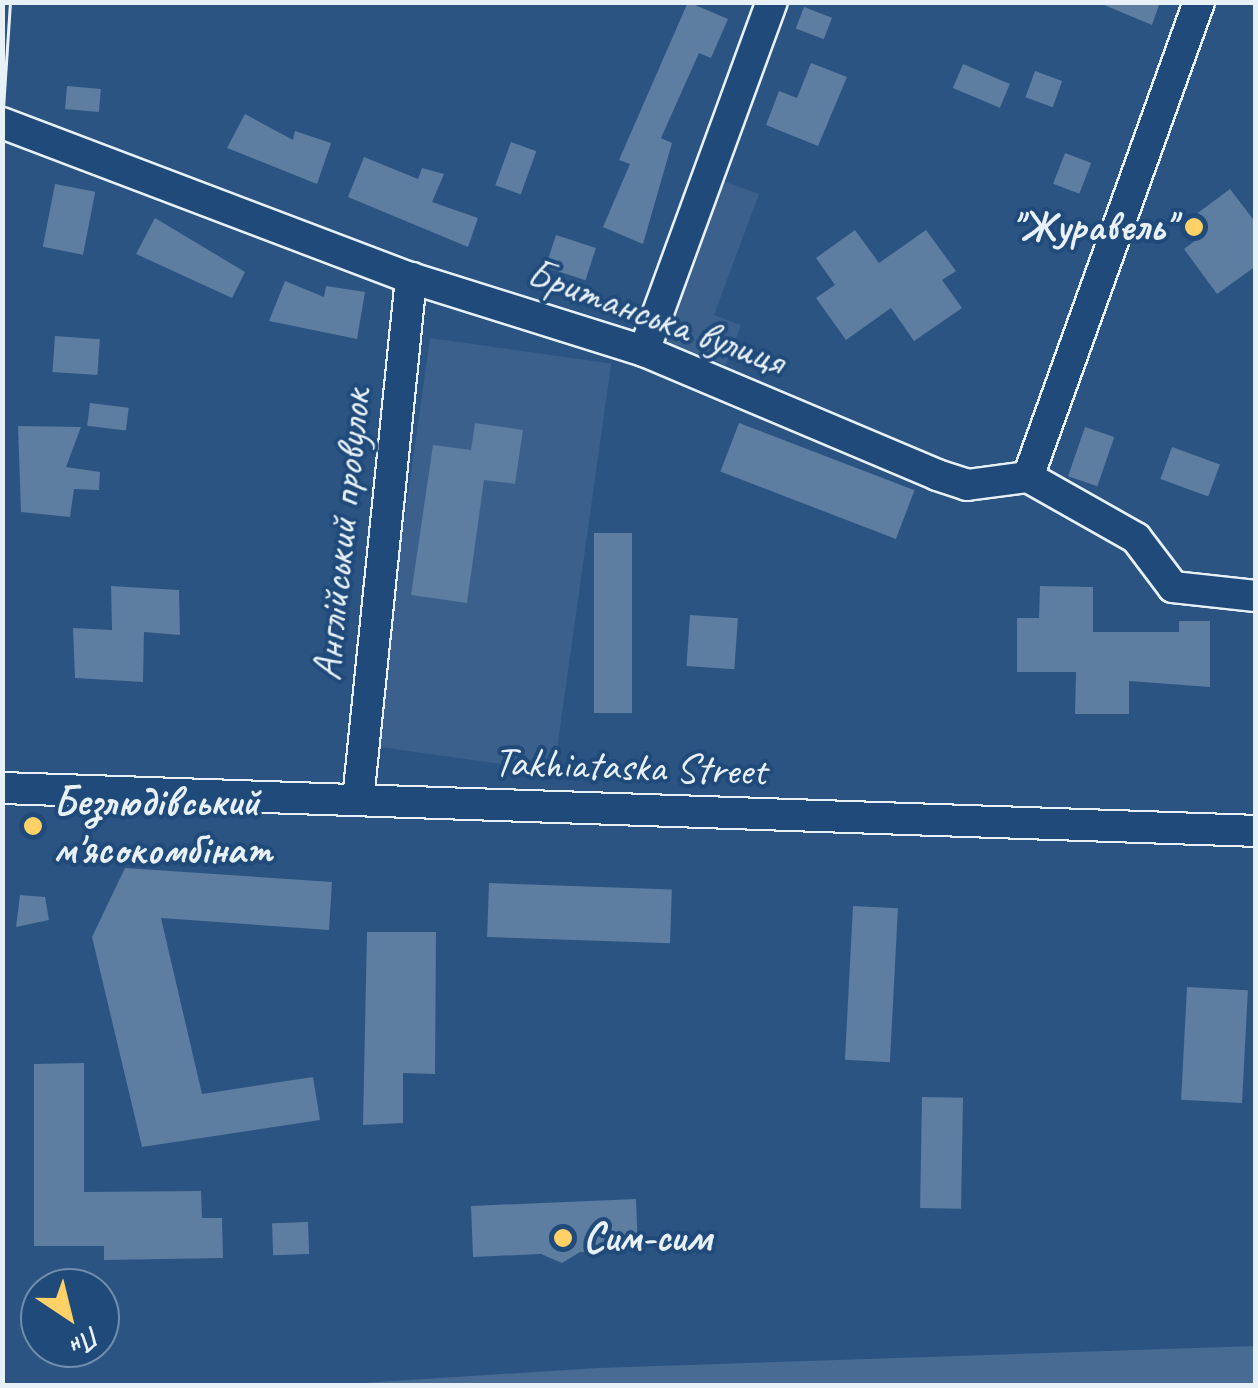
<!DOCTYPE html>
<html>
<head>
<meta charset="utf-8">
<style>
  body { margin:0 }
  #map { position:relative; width:1258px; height:1388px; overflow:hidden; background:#2b5482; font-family:Caveat,sans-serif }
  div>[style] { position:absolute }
  .built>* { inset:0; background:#3a608b; transform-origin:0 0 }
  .green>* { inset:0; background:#476b93 }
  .building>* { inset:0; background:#5d7da1; transform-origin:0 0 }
  .roads { filter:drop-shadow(2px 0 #e8f1f8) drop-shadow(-2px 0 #e8f1f8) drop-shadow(0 2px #e8f1f8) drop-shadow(0 -2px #e8f1f8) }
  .street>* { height:30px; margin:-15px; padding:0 15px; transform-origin:15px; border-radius:15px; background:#1f4a7a }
  .tram>* { height:2.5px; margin:-1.25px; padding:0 1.25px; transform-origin:1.25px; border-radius:1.25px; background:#e8f1f8 }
  .dots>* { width:28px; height:28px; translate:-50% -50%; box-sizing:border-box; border:5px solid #1f4a7a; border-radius:50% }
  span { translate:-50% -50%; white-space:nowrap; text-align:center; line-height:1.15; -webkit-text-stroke:8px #1f4a7a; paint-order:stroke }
  .poi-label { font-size:42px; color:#e8f1f8; font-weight:700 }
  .right { translate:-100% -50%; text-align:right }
  .left { translate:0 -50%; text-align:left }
  .street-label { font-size:42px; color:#e8f1f8 }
  .frame { position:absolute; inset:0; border:5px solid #e8f1f8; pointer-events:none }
  .north { position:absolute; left:20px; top:1268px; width:100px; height:100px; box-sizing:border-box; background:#1f4a7a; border:2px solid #6f8dac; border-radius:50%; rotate:145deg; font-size:28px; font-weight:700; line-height:40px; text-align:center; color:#e8f1f8 }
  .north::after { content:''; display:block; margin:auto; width:35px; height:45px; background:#ffd166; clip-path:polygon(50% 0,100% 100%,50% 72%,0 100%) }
</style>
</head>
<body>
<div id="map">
  <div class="built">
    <div style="clip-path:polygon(720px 180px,759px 194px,714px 315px,741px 325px,726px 365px,660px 340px)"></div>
    <div style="left:430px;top:338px;width:183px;height:412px;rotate:8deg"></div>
  </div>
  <div class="green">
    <div style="clip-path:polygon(1255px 1346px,1255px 1386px,332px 1385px,598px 1368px)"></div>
  </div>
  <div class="building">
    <div style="clip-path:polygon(688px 2px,728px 19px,711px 58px,699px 53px,661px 138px,672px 143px,643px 244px,603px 227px,630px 164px,619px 160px)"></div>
    <div style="clip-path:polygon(1097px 2px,1160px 2px,1152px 25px)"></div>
    <div style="left:804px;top:7px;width:30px;height:23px;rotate:21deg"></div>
    <div style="clip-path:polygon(811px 63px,847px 77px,818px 146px,766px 125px,779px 91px,797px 98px)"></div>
    <div style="left:963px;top:64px;width:51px;height:26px;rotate:23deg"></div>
    <div style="left:1035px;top:71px;width:29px;height:28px;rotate:20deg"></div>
    <div style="left:67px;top:86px;width:34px;height:23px;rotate:5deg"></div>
    <div style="clip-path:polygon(245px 114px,293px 140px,295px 131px,331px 143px,317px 184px,227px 148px)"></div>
    <div style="left:511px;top:142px;width:27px;height:46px;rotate:20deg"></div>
    <div style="left:1065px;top:153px;width:28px;height:33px;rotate:21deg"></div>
    <div style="clip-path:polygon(364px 157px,418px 179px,422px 168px,444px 174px,432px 202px,478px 218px,468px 247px,348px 197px)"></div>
    <div style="left:55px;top:184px;width:41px;height:64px;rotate:11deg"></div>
    <div style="clip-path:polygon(1230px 189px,1256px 223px,1256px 266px,1217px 294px,1184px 249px,1200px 237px,1187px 221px)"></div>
    <div style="clip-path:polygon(155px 218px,245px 272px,232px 298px,136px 254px)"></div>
    <div style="clip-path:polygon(855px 230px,879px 263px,926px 230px,956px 271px,942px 280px,962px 308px,914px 341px,891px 308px,846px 340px,816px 298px,835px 285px,816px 258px)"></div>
    <div style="left:556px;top:235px;width:42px;height:34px;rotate:18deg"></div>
    <div style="clip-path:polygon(285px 281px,324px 297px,326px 286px,365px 292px,357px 339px,269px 321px)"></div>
    <div style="left:55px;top:336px;width:45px;height:36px;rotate:4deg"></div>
    <div style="left:90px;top:403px;width:39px;height:23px;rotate:7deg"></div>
    <div style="clip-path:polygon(475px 423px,523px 430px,515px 484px,484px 480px,467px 603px,411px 595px,433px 445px,471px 450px)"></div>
    <div style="left:739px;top:423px;width:188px;height:52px;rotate:21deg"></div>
    <div style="clip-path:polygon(18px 426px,81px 427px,66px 467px,100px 472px,99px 490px,74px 489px,70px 517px,21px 512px)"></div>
    <div style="left:1085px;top:427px;width:31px;height:52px;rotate:19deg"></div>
    <div style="left:1172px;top:447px;width:51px;height:34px;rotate:20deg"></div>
    <div style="left:594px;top:533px;width:38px;height:180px"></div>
    <div style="clip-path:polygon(111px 586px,179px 590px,180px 635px,144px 632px,143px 682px,75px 678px,73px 628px,112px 630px)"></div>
    <div style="clip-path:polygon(1040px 586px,1093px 587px,1093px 632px,1179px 632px,1179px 621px,1210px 621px,1210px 687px,1129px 681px,1129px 714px,1075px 714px,1076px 672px,1017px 672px,1017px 618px,1039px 618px)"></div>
    <div style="left:690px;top:615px;width:48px;height:51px;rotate:4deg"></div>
    <div style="clip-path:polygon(125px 868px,332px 882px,329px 930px,161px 918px,202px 1094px,313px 1077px,320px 1120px,142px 1147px,92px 937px)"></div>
    <div style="left:489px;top:883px;width:183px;height:54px;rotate:2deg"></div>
    <div style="clip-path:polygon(20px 895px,45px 897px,49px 920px,16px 927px)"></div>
    <div style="left:853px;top:906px;width:45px;height:154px;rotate:3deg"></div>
    <div style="clip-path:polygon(367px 932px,436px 932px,435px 1074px,403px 1073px,403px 1123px,363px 1125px)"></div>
    <div style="left:1187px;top:987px;width:61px;height:113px;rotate:3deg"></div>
    <div style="clip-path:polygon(84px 1063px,84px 1192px,201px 1191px,202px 1218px,222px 1218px,223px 1258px,104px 1260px,104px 1246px,34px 1246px,34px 1064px)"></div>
    <div style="left:922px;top:1097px;width:41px;height:111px;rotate:1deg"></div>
    <div style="clip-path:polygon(636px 1199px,638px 1250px,580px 1252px,562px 1263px,541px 1254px,473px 1257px,471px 1206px)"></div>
    <div style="left:308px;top:1222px;width:32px;height:36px;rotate:88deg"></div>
  </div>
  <div class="roads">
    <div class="street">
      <div style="left:2px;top:123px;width:437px;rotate:20.8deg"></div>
      <div style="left:411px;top:278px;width:244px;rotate:17.4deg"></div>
      <div style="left:644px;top:351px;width:318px;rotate:22.9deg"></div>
      <div style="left:937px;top:475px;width:32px;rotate:18deg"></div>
      <div style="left:967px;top:485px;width:62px;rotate:-7.5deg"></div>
      <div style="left:1028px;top:477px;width:124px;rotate:29.5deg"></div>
      <div style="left:1136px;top:538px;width:61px;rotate:52.9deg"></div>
      <div style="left:1173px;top:587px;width:83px;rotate:6.2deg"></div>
      <div style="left:644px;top:351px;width:372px;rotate:-69.9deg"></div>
      <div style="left:1028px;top:477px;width:505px;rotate:-70.2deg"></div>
      <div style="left:2px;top:788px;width:1255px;rotate:1.96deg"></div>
      <div style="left:358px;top:800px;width:525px;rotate:-84.2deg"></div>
    </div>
  </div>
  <div class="tram">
    <div style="left:2px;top:123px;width:121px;rotate:-86.2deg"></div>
  </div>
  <div class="dots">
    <div style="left:1194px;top:227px;background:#ffd166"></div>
    <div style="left:33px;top:826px;background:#ffd166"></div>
    <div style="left:563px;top:1238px;background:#ffd166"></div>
  </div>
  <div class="poi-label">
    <span class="right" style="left:1174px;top:227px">"Журавель"</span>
    <span class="left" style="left:53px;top:826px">Безлюдівський<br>м'ясокомбінат</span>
    <span class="left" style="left:583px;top:1238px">Сим-сим</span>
  </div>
  <div class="street-label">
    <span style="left:656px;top:317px;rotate:20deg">Британська вулиця</span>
    <span style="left:342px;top:535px;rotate:-84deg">Англійський провулок</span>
    <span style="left:630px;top:767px;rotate:2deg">Takhiataska Street</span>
  </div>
  <div class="frame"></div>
  <div class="north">Пн</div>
</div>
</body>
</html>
